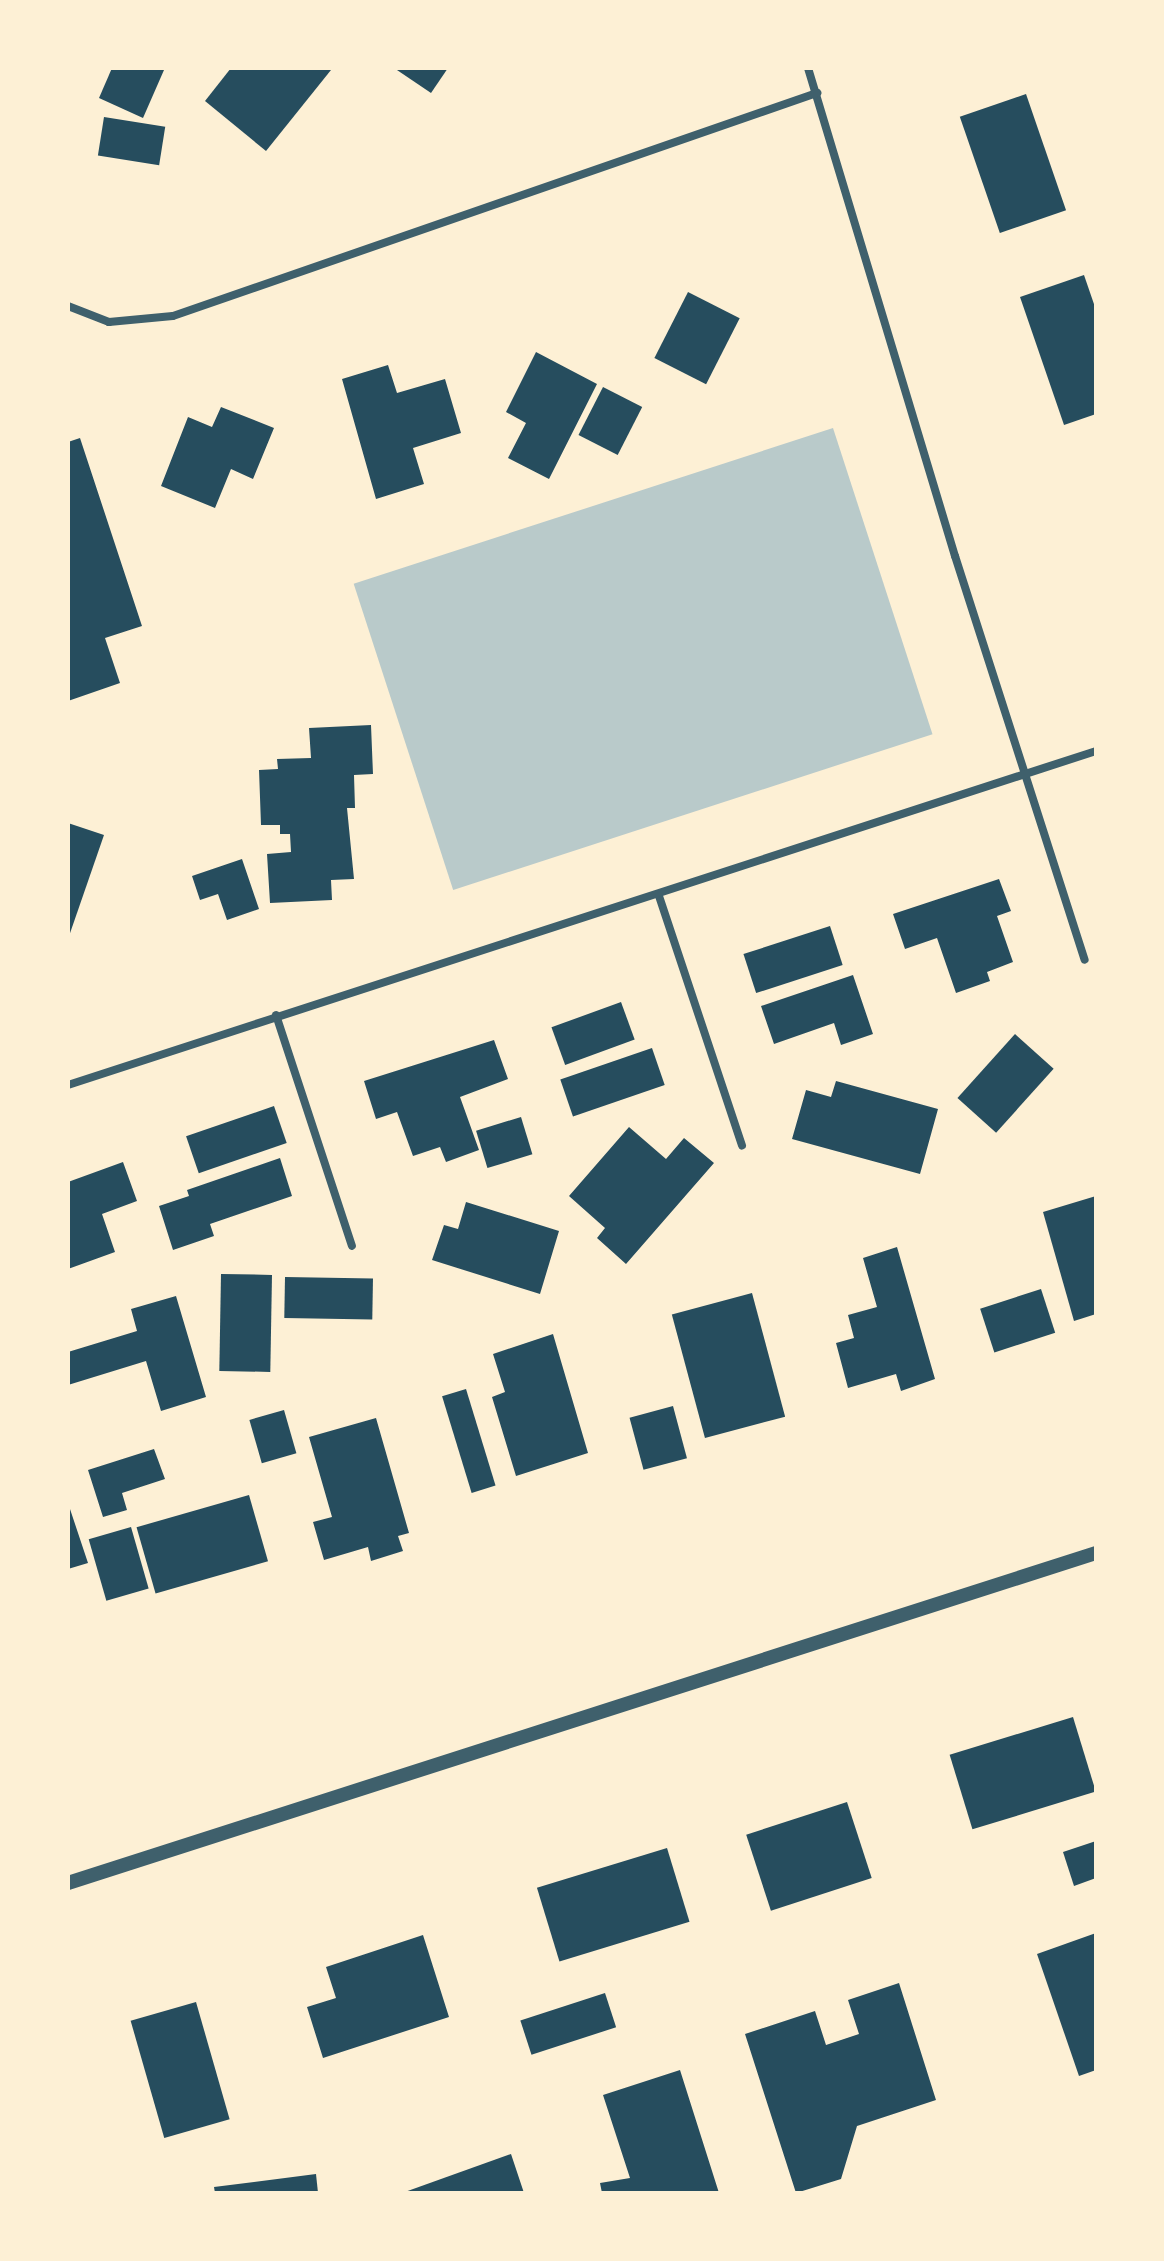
<!DOCTYPE html>
<html>
<head>
<meta charset="utf-8">
<style>
  body { margin:0 }
  #map { position:relative; width:1164px; height:2261px; overflow:hidden; background:#fdf0d5; font-family:Commissioner,sans-serif }
  div>[style] { position:absolute }
  .green>* { inset:0; background:#b9caca; transform-origin:0 0 }
  .building>* { inset:0; background:#264d5e; transform-origin:0 0 }
  .minor>* { height:8px; margin:-4px; padding:0 4px; transform-origin:4px; border-radius:4px; background:#3f606c }
  .tertiary>* { height:14px; margin:-7px; padding:0 7px; transform-origin:7px; border-radius:7px; background:#3f606c }
  span { translate:-50% -50%; white-space:nowrap; text-align:center; line-height:1.15; -webkit-text-stroke:6px #fdf0d5; paint-order:stroke }
  .frame { position:absolute; inset:0; border:70px solid #fdf0d5; pointer-events:none }
</style>
</head>
<body>
<div id="map">
  <div class="green">
    <div style="left:833px;top:428px;width:322px;height:504px;rotate:72deg"></div>
  </div>
  <div class="building">
    <div style="clip-path:polygon(112px 68px,164px 70px,143px 118px,99px 98px)"></div>
    <div style="clip-path:polygon(231px 68px,329px 68px,331px 70px,266px 151px,205px 101px)"></div>
    <div style="clip-path:polygon(394px 68px,448px 68px,431px 93px)"></div>
    <div style="left:1026px;top:94px;width:123px;height:70px;rotate:71deg"></div>
    <div style="left:104px;top:117px;width:62px;height:39px;rotate:9deg"></div>
    <div style="clip-path:polygon(1084px 275px,1096px 310px,1096px 414px,1064px 425px,1020px 297px)"></div>
    <div style="left:688px;top:292px;width:58px;height:74px;rotate:27deg"></div>
    <div style="clip-path:polygon(536px 352px,597px 384px,549px 479px,508px 458px,526px 423px,506px 412px)"></div>
    <div style="clip-path:polygon(388px 365px,397px 393px,445px 379px,461px 433px,413px 448px,424px 484px,376px 499px,342px 379px)"></div>
    <div style="left:603px;top:387px;width:44px;height:54px;rotate:27deg"></div>
    <div style="clip-path:polygon(221px 407px,274px 428px,253px 479px,231px 469px,215px 508px,161px 486px,188px 417px,212px 427px)"></div>
    <div style="clip-path:polygon(80px 438px,142px 626px,105px 638px,120px 683px,68px 701px,68px 442px)"></div>
    <div style="clip-path:polygon(371px 725px,373px 774px,354px 775px,355px 808px,347px 808px,354px 879px,331px 880px,332px 900px,270px 903px,267px 854px,291px 852px,290px 834px,280px 834px,280px 825px,261px 825px,259px 770px,278px 769px,277px 759px,311px 758px,309px 728px)"></div>
    <div style="clip-path:polygon(68px 823px,104px 835px,68px 939px)"></div>
    <div style="clip-path:polygon(242px 859px,259px 909px,227px 920px,218px 894px,200px 900px,192px 876px)"></div>
    <div style="clip-path:polygon(999px 879px,1011px 911px,997px 916px,1013px 962px,987px 972px,990px 981px,956px 993px,937px 938px,905px 949px,893px 914px)"></div>
    <div style="left:830px;top:926px;width:41px;height:91px;rotate:72deg"></div>
    <div style="clip-path:polygon(853px 975px,873px 1034px,841px 1045px,834px 1023px,774px 1044px,761px 1006px)"></div>
    <div style="left:621px;top:1002px;width:40px;height:74px;rotate:70deg"></div>
    <div style="left:1015px;top:1034px;width:52px;height:86px;rotate:42deg"></div>
    <div style="clip-path:polygon(494px 1040px,508px 1079px,460px 1097px,479px 1150px,446px 1162px,440px 1147px,413px 1156px,397px 1112px,376px 1119px,364px 1081px)"></div>
    <div style="left:652px;top:1048px;width:39px;height:97px;rotate:71deg"></div>
    <div style="clip-path:polygon(836px 1081px,938px 1109px,920px 1174px,792px 1139px,806px 1090px,831px 1097px)"></div>
    <div style="left:274px;top:1106px;width:39px;height:93px;rotate:71deg"></div>
    <div style="left:521px;top:1117px;width:39px;height:47px;rotate:73deg"></div>
    <div style="clip-path:polygon(629px 1127px,666px 1159px,684px 1138px,714px 1163px,626px 1264px,597px 1238px,605px 1228px,569px 1196px)"></div>
    <div style="clip-path:polygon(280px 1158px,292px 1196px,210px 1224px,214px 1236px,173px 1250px,159px 1206px,189px 1196px,187px 1190px)"></div>
    <div style="clip-path:polygon(123px 1162px,137px 1201px,102px 1214px,115px 1252px,68px 1269px,68px 1182px)"></div>
    <div style="clip-path:polygon(1096px 1196px,1096px 1314px,1074px 1321px,1043px 1212px)"></div>
    <div style="clip-path:polygon(466px 1202px,559px 1231px,540px 1294px,432px 1260px,444px 1225px,458px 1229px)"></div>
    <div style="clip-path:polygon(897px 1247px,935px 1379px,901px 1391px,896px 1374px,848px 1388px,836px 1343px,854px 1338px,848px 1315px,877px 1307px,863px 1258px)"></div>
    <div style="left:221px;top:1274px;width:51px;height:97px;rotate:1deg"></div>
    <div style="left:285px;top:1277px;width:88px;height:41px;rotate:1deg"></div>
    <div style="left:1041px;top:1289px;width:46px;height:64px;rotate:72deg"></div>
    <div style="left:752px;top:1293px;width:128px;height:83px;rotate:75deg"></div>
    <div style="clip-path:polygon(176px 1296px,206px 1397px,161px 1411px,146px 1361px,68px 1385px,68px 1352px,137px 1331px,131px 1309px)"></div>
    <div style="clip-path:polygon(553px 1334px,588px 1453px,516px 1476px,492px 1397px,505px 1392px,493px 1354px)"></div>
    <div style="left:466px;top:1389px;width:101px;height:25px;rotate:73deg"></div>
    <div style="left:673px;top:1406px;width:54px;height:45px;rotate:75deg"></div>
    <div style="left:284px;top:1410px;width:45px;height:36px;rotate:74deg"></div>
    <div style="clip-path:polygon(376px 1418px,409px 1533px,398px 1536px,403px 1551px,371px 1561px,368px 1547px,324px 1560px,313px 1522px,332px 1517px,309px 1437px)"></div>
    <div style="clip-path:polygon(154px 1449px,165px 1479px,122px 1493px,127px 1510px,103px 1517px,88px 1470px)"></div>
    <div style="left:249px;top:1495px;width:69px;height:117px;rotate:74deg"></div>
    <div style="clip-path:polygon(68px 1503px,88px 1563px,68px 1569px)"></div>
    <div style="left:131px;top:1527px;width:64px;height:44px;rotate:74deg"></div>
    <div style="left:1073px;top:1717px;width:78px;height:129px;rotate:73deg"></div>
    <div style="left:847px;top:1802px;width:80px;height:106px;rotate:72deg"></div>
    <div style="clip-path:polygon(1096px 1841px,1096px 1878px,1074px 1886px,1063px 1852px)"></div>
    <div style="left:667px;top:1848px;width:77px;height:136px;rotate:73deg"></div>
    <div style="clip-path:polygon(1096px 1933px,1096px 2070px,1079px 2076px,1037px 1954px)"></div>
    <div style="clip-path:polygon(423px 1935px,449px 2017px,323px 2058px,307px 2007px,336px 1998px,326px 1967px)"></div>
    <div style="clip-path:polygon(899px 1983px,936px 2100px,857px 2126px,841px 2179px,796px 2193px,745px 2034px,815px 2011px,826px 2045px,859px 2034px,848px 2000px)"></div>
    <div style="left:605px;top:1993px;width:36px;height:89px;rotate:72deg"></div>
    <div style="left:196px;top:2002px;width:122px;height:68px;rotate:74deg"></div>
    <div style="clip-path:polygon(680px 2070px,719px 2193px,602px 2193px,600px 2183px,630px 2178px,603px 2095px)"></div>
    <div style="clip-path:polygon(511px 2154px,524px 2193px,402px 2193px)"></div>
    <div style="clip-path:polygon(316px 2174px,318px 2193px,215px 2193px,214px 2187px)"></div>
  </div>
  <div class="minor">
    <div style="left:808px;top:68px;width:510px;rotate:73.24deg"></div>
    <div style="left:955px;top:556px;width:424px;rotate:72.2deg"></div>
    <div style="left:68px;top:306px;width:44px;rotate:21.3deg"></div>
    <div style="left:109px;top:322px;width:64px;rotate:-5.4deg"></div>
    <div style="left:173px;top:316px;width:682px;rotate:-19.1deg"></div>
    <div style="left:659px;top:896px;width:263px;rotate:71.6deg"></div>
    <div style="left:276px;top:1015px;width:243px;rotate:71.8deg"></div>
    <div style="left:68px;top:1085px;width:1081px;rotate:-18deg"></div>
  </div>
  <div class="tertiary">
    <div style="left:68px;top:1883px;width:1080px;rotate:-17.8deg"></div>
  </div>
  <div class="frame"></div>
</div>
</body>
</html>
